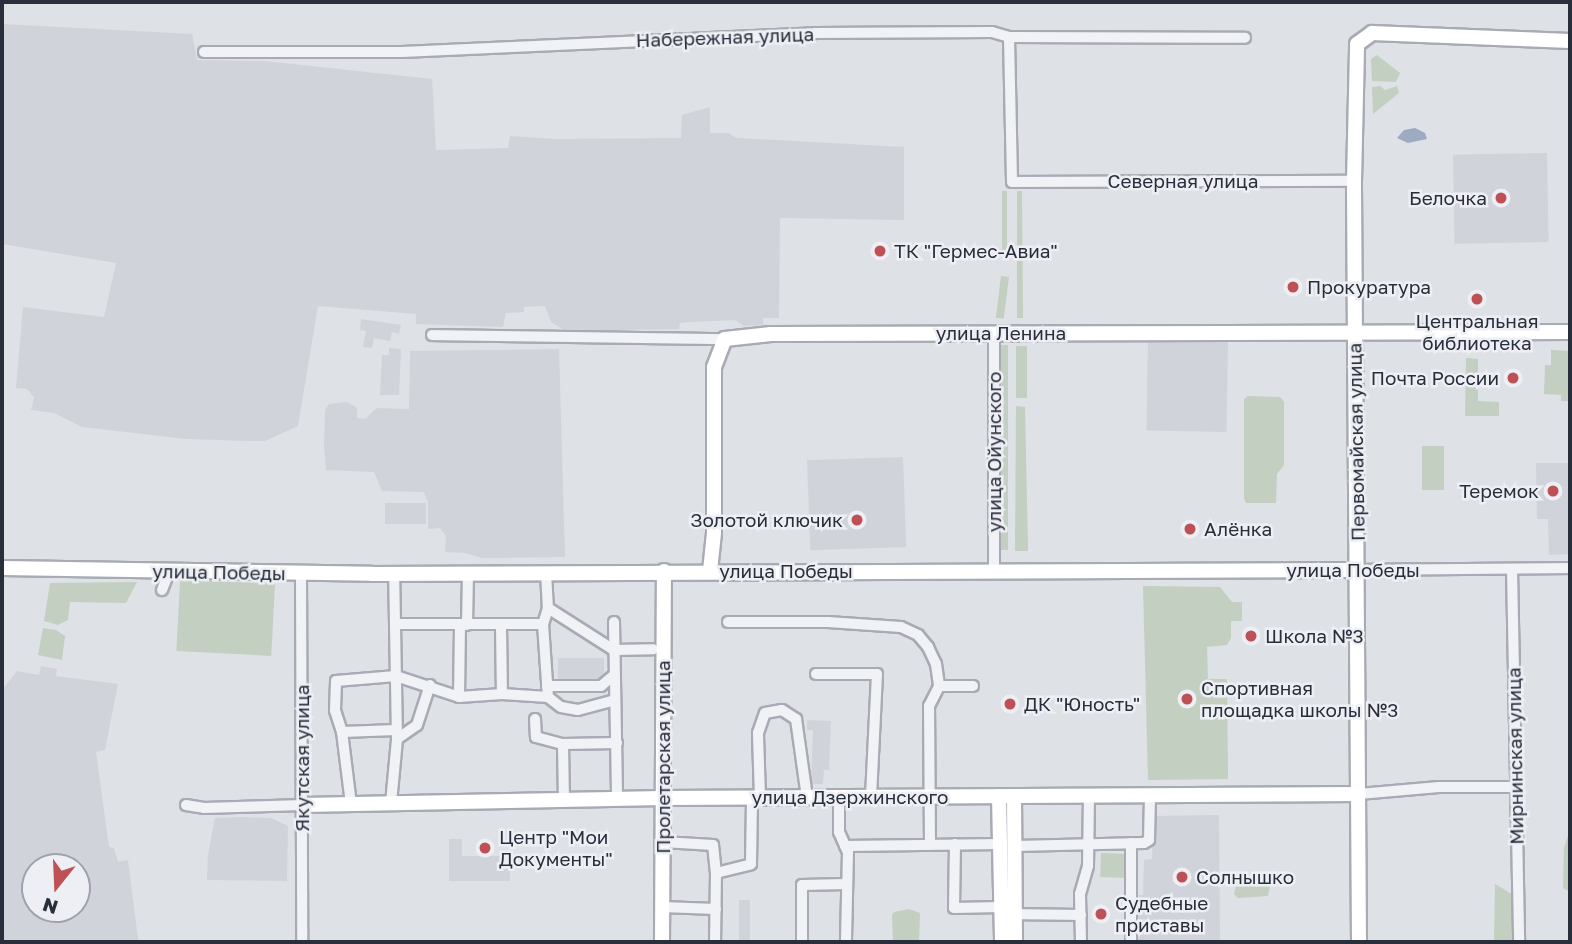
<!DOCTYPE html>
<html>
<head>
<meta charset="utf-8">
<style>
  body { margin:0 }
  #map { position:relative; width:1572px; height:944px; overflow:hidden; background:#dee1e6; font-family:"Golos Text",sans-serif }
  div>[style] { position:absolute }
  .built>* { inset:0; background:#d1d3db; transform-origin:0 0 }
  .green>* { inset:0; background:#c3cfc1; transform-origin:0 0 }
  .water>* { inset:0; background:#9dabc2 }
  .roads { filter:drop-shadow(2px 0 #a8abb3) drop-shadow(-2px 0 #a8abb3) drop-shadow(0 2px #a8abb3) drop-shadow(0 -2px #a8abb3) }
  .street>* { height:10px; margin:-5px; padding:0 5px; transform-origin:5px; border-radius:5px; background:#f1f2f5 }
  .secondary>* { height:14px; margin:-7px; padding:0 7px; transform-origin:7px; border-radius:7px; background:#fff }
  .dots>* { width:19px; height:19px; translate:-50% -50%; box-sizing:border-box; border:4px solid #eeeff4; border-radius:50% }
  span { translate:-50% -50%; white-space:nowrap; text-align:center; line-height:1.15; -webkit-text-stroke:5px #eeeff4; paint-order:stroke }
  .street-label { font-size:19px; color:#292e3b }
  .poi-label { font-size:19px; color:#292e3b }
  .right { translate:-100% -50%; text-align:right }
  .left { translate:0 -50%; text-align:left }
  .frame { position:absolute; inset:0; border:4px solid #292e3b; pointer-events:none }
  .north { position:absolute; left:21px; top:853px; width:70px; height:70px; box-sizing:border-box; background:#eeeff4; border:2px solid #9fa2aa; border-radius:50%; rotate:198deg; font-size:19px; font-weight:700; line-height:28px; text-align:center; color:#292e3b }
  .north::after { content:''; display:block; margin:auto; width:24px; height:32px; background:#bd5155; clip-path:polygon(50% 0,100% 100%,50% 72%,0 100%) }
</style>
</head>
<body>
<div id="map">
  <div class="built">
    <div style="clip-path:polygon(2px 24px,192px 34px,197px 60px,264px 61px,432px 79px,436px 150px,508px 148px,510px 136px,557px 139px,681px 138px,682px 115px,710px 107px,710px 133px,728px 133px,737px 138px,904px 147px,904px 220px,780px 218px,779px 318px,763px 318px,763px 325px,744px 326px,735px 320px,690px 322px,680px 323px,679px 329px,566px 331px,551px 322px,545px 306px,524px 307px,524px 312px,506px 313px,503px 327px,416px 324px,416px 314px,318px 306px,298px 426px,265px 441px,251px 441px,186px 439px,82px 427px,54px 413px,31px 410px,34px 397px,27px 389px,16px 388px,23px 307px,104px 317px,116px 263px,2px 244px)"></div>
    <div style="left:1547px;top:153px;width:89px;height:94px;rotate:89deg"></div>
    <div style="clip-path:polygon(361px 319px,401px 325px,399px 334px,392px 332px,390px 341px,374px 338px,372px 348px,363px 347px,366px 331px,360px 330px)"></div>
    <div style="left:1228px;top:342px;width:90px;height:80px;rotate:91deg"></div>
    <div style="clip-path:polygon(389px 348px,401px 349px,399px 395px,380px 395px,382px 355px,389px 355px)"></div>
    <div style="clip-path:polygon(559px 349px,565px 557px,482px 558px,465px 553px,445px 552px,446px 536px,440px 528px,428px 529px,428px 503px,424px 492px,382px 491px,374px 472px,326px 470px,324px 445px,325px 410px,329px 404px,347px 402px,357px 408px,357px 418px,365px 419px,377px 408px,409px 409px,410px 351px)"></div>
    <div style="left:903px;top:457px;width:90px;height:96px;rotate:88deg"></div>
    <div style="clip-path:polygon(1536px 463px,1570px 463px,1570px 554px,1549px 555px,1548px 519px,1537px 519px)"></div>
    <div style="left:426px;top:503px;width:21px;height:41px;rotate:90deg"></div>
    <div style="left:558px;top:658px;width:46px;height:22px"></div>
    <div style="clip-path:polygon(evenodd,41px 666px,57px 669px,56px 676px,118px 684px,105px 750px,96px 752px,109px 847px,114px 848px,118px 862px,128px 860px,138px 939px,142px 942px,157px 942px,2px 942px,2px 690px,17px 671px,39px 675px,41px 666px,35px 867px,77px 867px,77px 909px,35px 909px,35px 867px)"></div>
    <div style="clip-path:polygon(807px 720px,831px 721px,829px 770px,824px 770px,823px 784px,811px 784px,813px 730px,807px 730px)"></div>
    <div style="clip-path:polygon(1219px 815px,1220px 942px,1137px 942px,1139px 895px,1143px 895px,1144px 860px,1152px 859px,1154px 816px)"></div>
    <div style="clip-path:polygon(243px 817px,271px 818px,288px 826px,287px 881px,207px 880px,208px 854px,215px 818px)"></div>
    <div style="clip-path:polygon(449px 839px,462px 839px,462px 856px,510px 856px,510px 881px,449px 881px)"></div>
    <div style="left:739px;top:900px;width:11px;height:42px"></div>
  </div>
  <div class="green">
    <div style="clip-path:polygon(1377px 55px,1400px 73px,1396px 82px,1372px 81px,1371px 59px)"></div>
    <div style="clip-path:polygon(1380px 86px,1385px 90px,1397px 86px,1399px 93px,1373px 114px,1372px 87px)"></div>
    <div style="left:1002px;top:191px;width:5px;height:62px"></div>
    <div style="clip-path:polygon(1017px 191px,1022px 191px,1023px 318px,1017px 318px)"></div>
    <div style="left:1001px;top:276px;width:8px;height:42px;rotate:7deg"></div>
    <div style="left:1008px;top:345px;width:205px;height:11px;rotate:90deg"></div>
    <div style="left:1016px;top:346px;width:11px;height:52px"></div>
    <div style="clip-path:polygon(1551px 350px,1570px 351px,1570px 401px,1561px 401px,1561px 395px,1544px 394px,1545px 365px,1551px 365px)"></div>
    <div style="clip-path:polygon(1466px 358px,1478px 359px,1478px 401px,1499px 402px,1499px 416px,1465px 416px)"></div>
    <div style="clip-path:polygon(1248px 396px,1280px 397px,1284px 402px,1284px 465px,1277px 474px,1276px 503px,1246px 503px,1244px 499px,1244px 399px)"></div>
    <div style="clip-path:polygon(1016px 406px,1025px 407px,1028px 551px,1015px 551px)"></div>
    <div style="left:1422px;top:446px;width:22px;height:44px"></div>
    <div style="clip-path:polygon(137px 582px,126px 603px,70px 602px,68px 620px,58px 625px,44px 621px,50px 583px)"></div>
    <div style="left:275px;top:584px;width:72px;height:95px;rotate:93deg"></div>
    <div style="clip-path:polygon(1143px 586px,1220px 587px,1232px 602px,1242px 602px,1242px 621px,1231px 621px,1231px 638px,1227px 645px,1207px 647px,1208px 679px,1227px 679px,1228px 779px,1148px 780px)"></div>
    <div style="clip-path:polygon(43px 628px,56px 630px,65px 636px,62px 660px,38px 655px)"></div>
    <div style="clip-path:polygon(1570px 829px,1570px 905px,1570px 892px,1563px 888px,1564px 848px)"></div>
    <div style="left:1101px;top:853px;width:24px;height:24px;rotate:2deg"></div>
    <div style="clip-path:polygon(1259px 881px,1270px 885px,1268px 896px,1238px 898px,1234px 894px,1237px 882px)"></div>
    <div style="clip-path:polygon(1495px 884px,1515px 896px,1514px 942px,1494px 942px)"></div>
    <div style="clip-path:polygon(909px 909px,920px 913px,919px 942px,893px 942px,892px 915px,894px 912px)"></div>
  </div>
  <div class="water">
    <div style="clip-path:polygon(1415px 128px,1425px 133px,1427px 139px,1408px 143px,1397px 138px,1404px 130px)"></div>
  </div>
  <div class="roads">
    <div class="street">
      <div style="left:1009px;top:37px;width:145px;rotate:88.8deg"></div>
      <div style="left:1012px;top:182px;width:342px;rotate:-0.2deg"></div>
      <div style="left:204px;top:52px;width:198px"></div>
      <div style="left:402px;top:52px;width:413px;rotate:-2.6deg"></div>
      <div style="left:815px;top:33px;width:177px;rotate:-0.3deg"></div>
      <div style="left:992px;top:32px;width:18px;rotate:16deg"></div>
      <div style="left:1009px;top:37px;width:236px;rotate:0.2deg"></div>
      <div style="left:994px;top:334px;width:237px;rotate:90deg"></div>
      <div style="left:432px;top:335px;width:293px;rotate:0.8deg"></div>
      <div style="left:1512px;top:569px;width:373px;rotate:88.9deg"></div>
      <div style="left:1357px;top:570px;width:213px;rotate:-0.5deg"></div>
      <div style="left:546px;top:572px;width:36px;rotate:87deg"></div>
      <div style="left:548px;top:608px;width:17px;rotate:107deg"></div>
      <div style="left:543px;top:624px;width:73px;rotate:86.1deg"></div>
      <div style="left:301px;top:574px;width:368px;rotate:89.8deg"></div>
      <div style="left:162px;top:590px;width:19px;rotate:-69deg"></div>
      <div style="left:548px;top:608px;width:78px;rotate:32.5deg"></div>
      <div style="left:614px;top:650px;width:39px;rotate:-1deg"></div>
      <div style="left:614px;top:622px;width:177px;rotate:89deg"></div>
      <div style="left:728px;top:622px;width:100px"></div>
      <div style="left:828px;top:622px;width:73px;rotate:3.9deg"></div>
      <div style="left:901px;top:627px;width:19px;rotate:25deg"></div>
      <div style="left:918px;top:635px;width:16px;rotate:50deg"></div>
      <div style="left:928px;top:647px;width:19px;rotate:65deg"></div>
      <div style="left:936px;top:664px;width:22px;rotate:82deg"></div>
      <div style="left:397px;top:624px;width:146px"></div>
      <div style="left:467px;top:625px;width:52px;rotate:-88.9deg"></div>
      <div style="left:501px;top:626px;width:68px;rotate:89.2deg"></div>
      <div style="left:816px;top:674px;width:61px"></div>
      <div style="left:877px;top:674px;width:123px;rotate:92.8deg"></div>
      <div style="left:547px;top:686px;width:54px"></div>
      <div style="left:601px;top:686px;width:17px;rotate:-40deg"></div>
      <div style="left:459px;top:697px;width:72px;rotate:-89.2deg"></div>
      <div style="left:535px;top:719px;width:18px;rotate:87deg"></div>
      <div style="left:536px;top:737px;width:28px;rotate:15deg"></div>
      <div style="left:563px;top:744px;width:54px;rotate:-1.1deg"></div>
      <div style="left:342px;top:732px;width:54px;rotate:-2.1deg"></div>
      <div style="left:397px;top:739px;width:24px;rotate:-35deg"></div>
      <div style="left:417px;top:725px;width:42px;rotate:-72deg"></div>
      <div style="left:563px;top:744px;width:56px;rotate:89deg"></div>
      <div style="left:1359px;top:794px;width:80px;rotate:-5deg"></div>
      <div style="left:1439px;top:787px;width:76px"></div>
      <div style="left:839px;top:797px;width:35px;rotate:90deg"></div>
      <div style="left:839px;top:832px;width:22px;rotate:66deg"></div>
      <div style="left:848px;top:852px;width:90px;rotate:91.3deg"></div>
      <div style="left:760px;top:798px;width:65px;rotate:-91.8deg"></div>
      <div style="left:758px;top:733px;width:21px;rotate:-71deg"></div>
      <div style="left:765px;top:713px;width:17px;rotate:-10deg"></div>
      <div style="left:782px;top:710px;width:17px;rotate:33deg"></div>
      <div style="left:796px;top:719px;width:79px;rotate:82deg"></div>
      <div style="left:391px;top:803px;width:64px;rotate:-84.6deg"></div>
      <div style="left:397px;top:739px;width:165px;rotate:-91deg"></div>
      <div style="left:351px;top:804px;width:73px;rotate:-97.1deg"></div>
      <div style="left:342px;top:732px;width:23px;rotate:-108deg"></div>
      <div style="left:335px;top:710px;width:29px;rotate:-88deg"></div>
      <div style="left:336px;top:681px;width:60px;rotate:-4.8deg"></div>
      <div style="left:396px;top:676px;width:66px;rotate:18.4deg"></div>
      <div style="left:459px;top:697px;width:43px;rotate:-4deg"></div>
      <div style="left:502px;top:694px;width:46px;rotate:3.7deg"></div>
      <div style="left:548px;top:697px;width:16px;rotate:38deg"></div>
      <div style="left:561px;top:707px;width:17px;rotate:10deg"></div>
      <div style="left:578px;top:710px;width:38px;rotate:-15deg"></div>
      <div style="left:186px;top:805px;width:18px;rotate:9deg"></div>
      <div style="left:204px;top:808px;width:99px;rotate:-1.7deg"></div>
      <div style="left:663px;top:842px;width:50px;rotate:3.4deg"></div>
      <div style="left:713px;top:845px;width:28px;rotate:84deg"></div>
      <div style="left:716px;top:873px;width:69px;rotate:90.8deg"></div>
      <div style="left:1131px;top:843px;width:99px;rotate:90deg"></div>
      <div style="left:955px;top:844px;width:64px;rotate:90.9deg"></div>
      <div style="left:954px;top:908px;width:47px;rotate:-1.2deg"></div>
      <div style="left:930px;top:845px;width:139px;rotate:-90.4deg"></div>
      <div style="left:929px;top:706px;width:22px;rotate:-63deg"></div>
      <div style="left:939px;top:686px;width:34px"></div>
      <div style="left:845px;top:846px;width:155px;rotate:-0.7deg"></div>
      <div style="left:1015px;top:846px;width:129px;rotate:-1.3deg"></div>
      <div style="left:1144px;top:843px;width:6px;rotate:-31deg"></div>
      <div style="left:1149px;top:840px;width:44px;rotate:-88.7deg"></div>
      <div style="left:716px;top:873px;width:36px;rotate:-14deg"></div>
      <div style="left:751px;top:864px;width:66px;rotate:-89.1deg"></div>
      <div style="left:662px;top:907px;width:54px;rotate:2.1deg"></div>
      <div style="left:1009px;top:914px;width:72px;rotate:0.8deg"></div>
      <div style="left:802px;top:942px;width:57px;rotate:-90deg"></div>
      <div style="left:802px;top:885px;width:44px;rotate:-1.3deg"></div>
      <div style="left:1081px;top:942px;width:48px;rotate:-91.2deg"></div>
      <div style="left:1080px;top:894px;width:29px;rotate:-74deg"></div>
      <div style="left:1088px;top:866px;width:70px;rotate:-89.2deg"></div>
    </div>
    <div class="secondary">
      <div style="left:2px;top:568px;width:370px;rotate:0.9deg"></div>
      <div style="left:372px;top:574px;width:985px;rotate:-0.23deg"></div>
      <div style="left:710px;top:571px;width:39px;rotate:-84deg"></div>
      <div style="left:714px;top:532px;width:165px;rotate:-90deg"></div>
      <div style="left:714px;top:367px;width:30px;rotate:-69deg"></div>
      <div style="left:725px;top:339px;width:46px;rotate:-6.2deg"></div>
      <div style="left:771px;top:334px;width:799px;rotate:-0.14deg"></div>
      <div style="left:999px;top:796px;width:146px;rotate:88.8deg"></div>
      <div style="left:1014px;top:796px;width:146px;rotate:89.6deg"></div>
      <div style="left:303px;top:805px;width:360px;rotate:-1.1deg"></div>
      <div style="left:663px;top:798px;width:696px;rotate:-0.33deg"></div>
      <div style="left:662px;top:942px;width:371px;rotate:-89.7deg"></div>
      <div style="left:1359px;top:942px;width:761px;rotate:-90.38deg"></div>
      <div style="left:1354px;top:181px;width:137px;rotate:-88.7deg"></div>
      <div style="left:1357px;top:44px;width:19px;rotate:-36deg"></div>
      <div style="left:1372px;top:33px;width:198px;rotate:2.3deg"></div>
    </div>
  </div>
  <div class="dots">
    <div style="left:1501px;top:198px;background:#bd5155"></div>
    <div style="left:880px;top:251px;background:#bd5155"></div>
    <div style="left:1293px;top:287px;background:#bd5155"></div>
    <div style="left:1477px;top:299px;background:#bd5155"></div>
    <div style="left:1513px;top:378px;background:#bd5155"></div>
    <div style="left:1553px;top:491px;background:#bd5155"></div>
    <div style="left:857px;top:520px;background:#bd5155"></div>
    <div style="left:1190px;top:529px;background:#bd5155"></div>
    <div style="left:1251px;top:636px;background:#bd5155"></div>
    <div style="left:1187px;top:699px;background:#bd5155"></div>
    <div style="left:1010px;top:704px;background:#bd5155"></div>
    <div style="left:485px;top:848px;background:#bd5155"></div>
    <div style="left:1182px;top:877px;background:#bd5155"></div>
    <div style="left:1101px;top:914px;background:#bd5155"></div>
  </div>
  <div class="street-label">
    <span style="left:725px;top:37px;rotate:-2deg">Набережная улица</span>
    <span style="left:1183px;top:181px">Северная улица</span>
    <span style="left:1001px;top:333px">улица Ленина</span>
    <span style="left:1356px;top:442px;rotate:-91deg">Первомайская улица</span>
    <span style="left:994px;top:452px;rotate:-90deg">улица Ойунского</span>
    <span style="left:1353px;top:570px">улица Победы</span>
    <span style="left:786px;top:571px">улица Победы</span>
    <span style="left:219px;top:572px;rotate:1deg">улица Победы</span>
    <span style="left:1515px;top:756px;rotate:-91deg">Мирнинская улица</span>
    <span style="left:663px;top:757px;rotate:-90deg">Пролетарская улица</span>
    <span style="left:302px;top:758px;rotate:-90deg">Якутская улица</span>
    <span style="left:850px;top:797px">улица Дзержинского</span>
  </div>
  <div class="poi-label">
    <span class="right" style="left:1487px;top:198px">Белочка</span>
    <span class="left" style="left:894px;top:251px">ТК "Гермес-Авиа"</span>
    <span class="left" style="left:1307px;top:287px">Прокуратура</span>
    <span style="left:1477px;top:332px">Центральная<br>библиотека</span>
    <span class="right" style="left:1499px;top:378px">Почта России</span>
    <span class="right" style="left:1539px;top:491px">Теремок</span>
    <span class="right" style="left:843px;top:520px">Золотой ключик</span>
    <span class="left" style="left:1204px;top:529px">Алёнка</span>
    <span class="left" style="left:1265px;top:636px">Школа №3</span>
    <span class="left" style="left:1201px;top:699px">Спортивная<br>площадка школы №3</span>
    <span class="left" style="left:1024px;top:704px">ДК "Юность"</span>
    <span class="left" style="left:499px;top:848px">Центр "Мои<br>Документы"</span>
    <span class="left" style="left:1196px;top:877px">Солнышко</span>
    <span class="left" style="left:1115px;top:914px">Судебные<br>приставы</span>
  </div>
  <div class="frame"></div>
  <div class="north">N</div>
</div>
</body>
</html>
